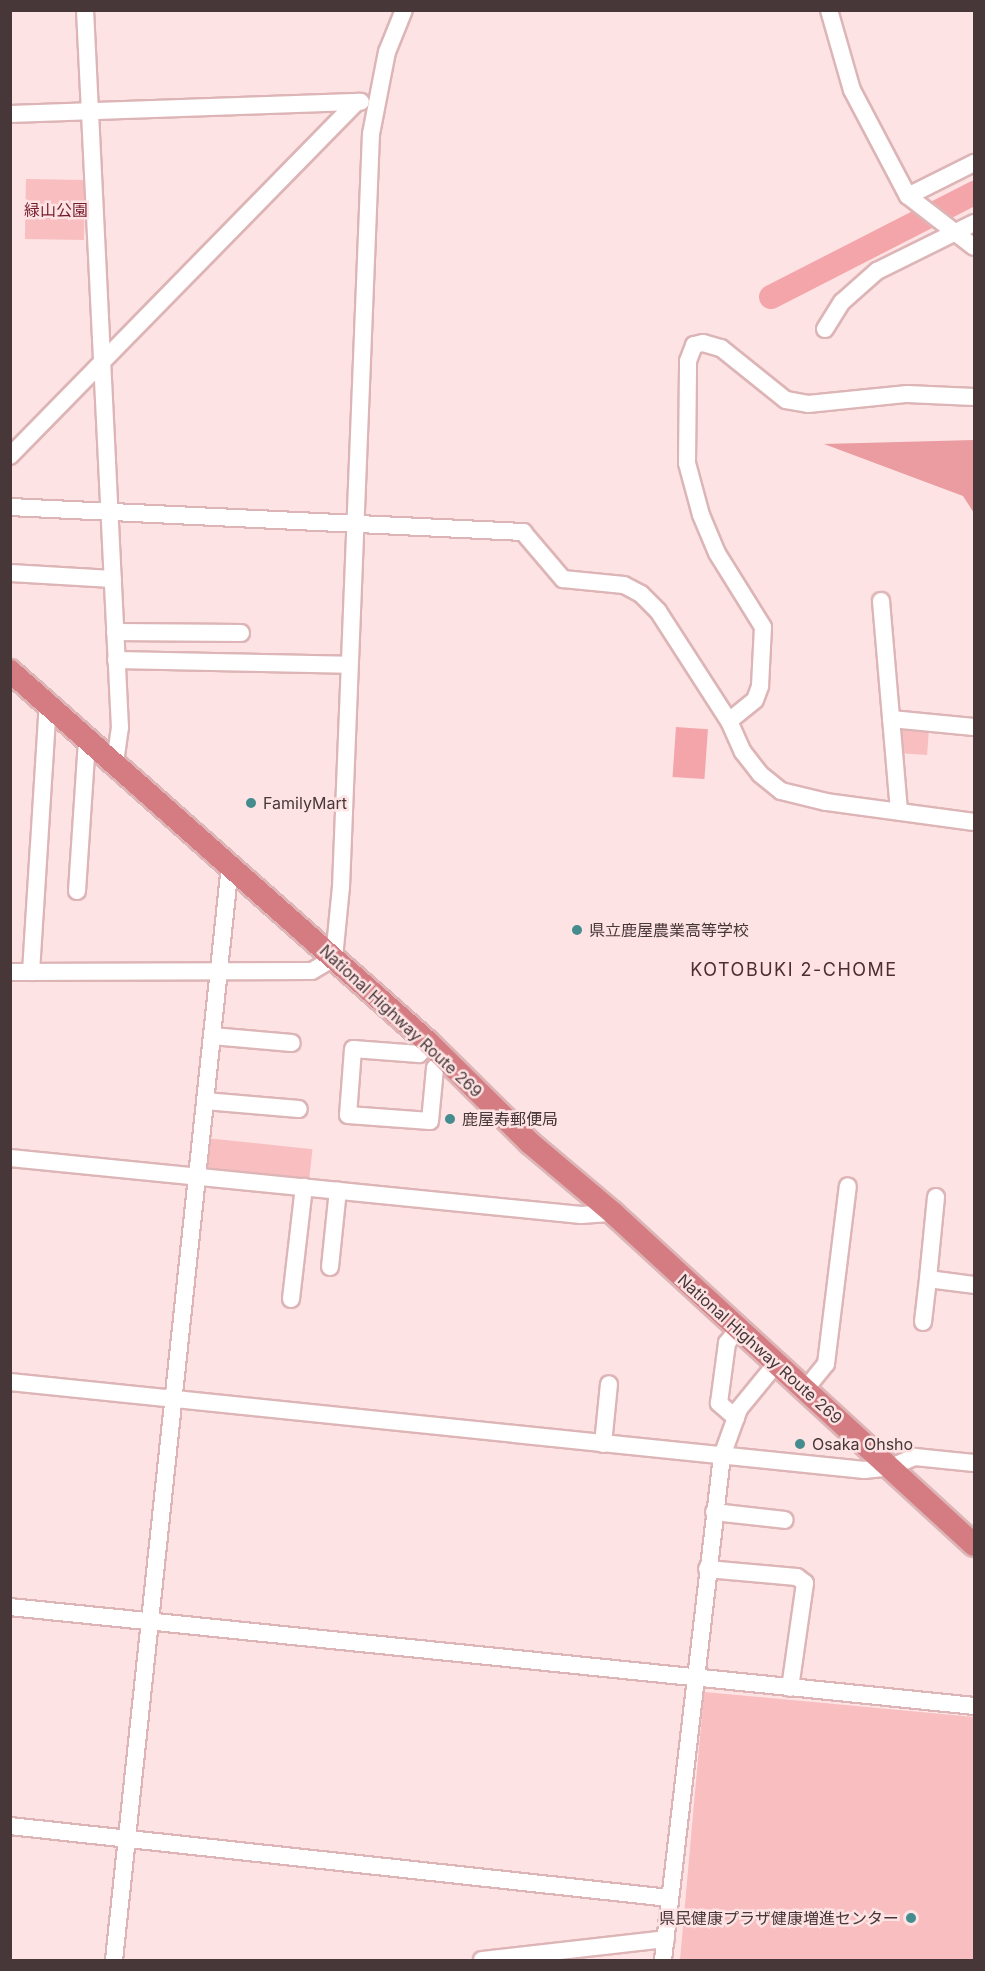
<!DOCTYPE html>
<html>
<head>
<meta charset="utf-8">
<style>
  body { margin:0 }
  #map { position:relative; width:985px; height:1971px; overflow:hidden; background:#fde3e4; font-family:Inter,"Noto Sans JP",sans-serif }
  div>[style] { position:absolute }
  .green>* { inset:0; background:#f8bec0; transform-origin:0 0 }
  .forest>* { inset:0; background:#ea9ca0 }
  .water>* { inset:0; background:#f4a5a9; transform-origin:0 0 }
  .river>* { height:24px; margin:-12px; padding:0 12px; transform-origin:12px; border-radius:12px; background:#f4a5a9 }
  .roads { filter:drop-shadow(2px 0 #ddb5b6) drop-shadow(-2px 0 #ddb5b6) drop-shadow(0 2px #ddb5b6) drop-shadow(0 -2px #ddb5b6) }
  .minor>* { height:16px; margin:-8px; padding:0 8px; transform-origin:8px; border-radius:8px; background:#fff }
  .highway>* { height:22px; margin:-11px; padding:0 11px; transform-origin:11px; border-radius:11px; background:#d47c81 }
  .dots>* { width:16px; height:16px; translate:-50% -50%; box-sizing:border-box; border:3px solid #fde3e4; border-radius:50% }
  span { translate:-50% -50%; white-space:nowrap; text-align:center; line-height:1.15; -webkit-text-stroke:5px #fde3e4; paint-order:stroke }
  .park-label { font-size:16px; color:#751b2a }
  .poi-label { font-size:16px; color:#483738 }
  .left { translate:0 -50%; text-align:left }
  .right { translate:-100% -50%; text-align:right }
  .street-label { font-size:16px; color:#483738 }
  .neighbourhood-label { font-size:18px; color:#4e2e30; letter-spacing:1.5px }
  .frame { position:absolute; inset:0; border:12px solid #483738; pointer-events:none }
</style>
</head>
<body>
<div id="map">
  <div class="green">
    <div style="left:26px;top:179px;width:59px;height:60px;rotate:1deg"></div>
    <div style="left:899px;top:727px;width:30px;height:26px;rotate:4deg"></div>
    <div style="left:206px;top:1138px;width:107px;height:33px;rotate:6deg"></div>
    <div style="clip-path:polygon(704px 1692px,974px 1717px,974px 1960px,680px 1960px)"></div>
  </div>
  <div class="forest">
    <div style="clip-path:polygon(974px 440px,974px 513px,963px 496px,824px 444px)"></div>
  </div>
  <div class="water">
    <div style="left:676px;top:727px;width:32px;height:50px;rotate:4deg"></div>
  </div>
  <div class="river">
    <div style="left:771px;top:297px;width:228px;rotate:-27.1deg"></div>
  </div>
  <div class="roads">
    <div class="minor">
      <div style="left:85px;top:10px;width:718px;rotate:87.21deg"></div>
      <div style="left:120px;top:727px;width:35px;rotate:98deg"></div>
      <div style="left:829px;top:10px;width:83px;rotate:74deg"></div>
      <div style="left:852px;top:90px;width:120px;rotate:62.2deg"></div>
      <div style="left:908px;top:196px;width:83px;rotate:37.7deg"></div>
      <div style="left:10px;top:114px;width:351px;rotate:-2deg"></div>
      <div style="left:908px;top:196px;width:74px;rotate:-26.6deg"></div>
      <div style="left:825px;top:329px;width:32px;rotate:-58deg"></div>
      <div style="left:842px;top:302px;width:47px;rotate:-41.5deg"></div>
      <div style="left:877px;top:271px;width:108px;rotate:-26.3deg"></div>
      <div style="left:10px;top:456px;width:494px;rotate:-45.6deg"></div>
      <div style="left:10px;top:507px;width:514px;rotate:2.79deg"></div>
      <div style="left:523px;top:532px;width:62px;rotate:49.6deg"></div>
      <div style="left:563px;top:579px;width:61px;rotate:5.6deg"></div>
      <div style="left:624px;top:585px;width:19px;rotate:28deg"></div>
      <div style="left:641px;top:594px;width:24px;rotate:45deg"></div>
      <div style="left:658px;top:611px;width:131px;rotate:57.2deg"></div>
      <div style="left:729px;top:721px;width:34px;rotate:66deg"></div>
      <div style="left:743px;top:752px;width:28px;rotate:52deg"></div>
      <div style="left:760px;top:774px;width:27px;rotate:39deg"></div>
      <div style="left:781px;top:791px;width:46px;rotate:13.7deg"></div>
      <div style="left:826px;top:802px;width:149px;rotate:7.7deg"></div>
      <div style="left:10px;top:573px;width:103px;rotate:3.3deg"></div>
      <div style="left:881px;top:601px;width:211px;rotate:85.1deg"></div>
      <div style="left:115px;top:632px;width:126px;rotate:0.5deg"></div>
      <div style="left:116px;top:660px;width:232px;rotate:1.2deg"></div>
      <div style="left:891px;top:719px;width:83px;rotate:5.5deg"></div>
      <div style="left:729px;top:721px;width:33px;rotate:-39deg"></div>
      <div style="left:755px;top:700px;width:15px;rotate:-70deg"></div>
      <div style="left:760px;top:686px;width:59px;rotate:-87.1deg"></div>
      <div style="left:763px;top:627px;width:87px;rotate:-121.9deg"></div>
      <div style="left:717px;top:553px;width:41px;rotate:-112.8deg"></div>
      <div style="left:701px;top:515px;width:54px;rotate:-105.1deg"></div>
      <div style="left:687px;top:463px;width:102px;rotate:-89.4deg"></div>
      <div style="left:688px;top:361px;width:17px;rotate:-69deg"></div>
      <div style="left:694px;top:345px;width:9px;rotate:-13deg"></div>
      <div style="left:703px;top:343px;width:19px;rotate:16deg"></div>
      <div style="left:721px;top:348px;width:83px;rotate:38.7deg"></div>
      <div style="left:786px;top:400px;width:22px;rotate:10deg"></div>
      <div style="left:808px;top:404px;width:100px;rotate:-5.8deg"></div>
      <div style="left:907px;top:394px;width:67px;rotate:2.6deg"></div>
      <div style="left:77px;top:891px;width:152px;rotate:-86.2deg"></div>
      <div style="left:10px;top:972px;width:302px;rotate:-0.2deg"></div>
      <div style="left:312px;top:971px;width:26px;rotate:-31deg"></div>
      <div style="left:334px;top:958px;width:71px;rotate:-84.4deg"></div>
      <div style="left:341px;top:887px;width:754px;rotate:-87.72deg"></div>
      <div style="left:371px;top:134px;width:84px;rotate:-79deg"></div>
      <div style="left:387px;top:52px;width:45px;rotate:-68deg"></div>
      <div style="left:31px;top:972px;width:268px;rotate:-86.4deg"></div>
      <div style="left:212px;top:1036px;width:80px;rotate:5deg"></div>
      <div style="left:429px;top:1043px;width:15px;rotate:132deg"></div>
      <div style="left:419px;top:1054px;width:66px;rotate:-175.7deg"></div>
      <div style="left:353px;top:1049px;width:66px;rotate:94.3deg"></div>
      <div style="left:348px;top:1115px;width:82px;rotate:4.2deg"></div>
      <div style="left:430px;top:1121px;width:53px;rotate:-84.6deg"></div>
      <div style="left:435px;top:1068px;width:14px;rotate:-45deg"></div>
      <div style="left:205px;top:1101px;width:94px;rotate:4.9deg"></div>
      <div style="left:10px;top:1158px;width:574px;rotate:5.7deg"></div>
      <div style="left:581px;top:1215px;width:32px;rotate:-4deg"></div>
      <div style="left:936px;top:1197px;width:82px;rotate:95.6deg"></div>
      <div style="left:928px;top:1279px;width:46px;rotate:7.4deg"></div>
      <div style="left:330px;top:1267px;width:77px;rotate:-84.1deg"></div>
      <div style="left:291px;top:1299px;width:113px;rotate:-83.4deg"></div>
      <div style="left:923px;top:1322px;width:43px;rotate:-83.4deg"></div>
      <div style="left:10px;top:1382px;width:859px;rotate:5.88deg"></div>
      <div style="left:864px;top:1470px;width:27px;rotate:-6deg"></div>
      <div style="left:891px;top:1467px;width:26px;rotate:-23deg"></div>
      <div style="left:915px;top:1457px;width:59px;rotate:5.8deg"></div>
      <div style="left:804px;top:1391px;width:35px;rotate:-51deg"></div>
      <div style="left:826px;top:1364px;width:179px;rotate:-83deg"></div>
      <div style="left:736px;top:1418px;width:23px;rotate:-139deg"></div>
      <div style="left:719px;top:1403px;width:61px;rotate:-82.4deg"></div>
      <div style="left:727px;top:1343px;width:16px;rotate:-52deg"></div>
      <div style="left:603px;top:1444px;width:60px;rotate:-84.3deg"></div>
      <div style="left:714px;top:1512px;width:71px;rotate:6.4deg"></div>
      <div style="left:707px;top:1569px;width:90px;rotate:5.1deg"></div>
      <div style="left:797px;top:1577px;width:10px;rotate:37deg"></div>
      <div style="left:805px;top:1583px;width:106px;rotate:98.1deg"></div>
      <div style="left:10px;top:1607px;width:969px;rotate:5.86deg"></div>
      <div style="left:10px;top:1826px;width:664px;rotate:6.23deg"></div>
      <div style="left:114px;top:1960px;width:1100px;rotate:-83.95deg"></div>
      <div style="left:482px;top:1960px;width:185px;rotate:-6.5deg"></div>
      <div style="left:663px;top:1960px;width:507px;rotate:-83.32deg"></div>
      <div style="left:722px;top:1456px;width:50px;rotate:-70.1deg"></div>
      <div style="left:739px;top:1409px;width:57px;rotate:-50.7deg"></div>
    </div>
    <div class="highway">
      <div style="left:10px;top:671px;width:560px;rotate:41.6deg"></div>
      <div style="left:429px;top:1043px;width:142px;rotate:44.7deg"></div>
      <div style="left:530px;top:1143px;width:109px;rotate:40.1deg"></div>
      <div style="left:613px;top:1213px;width:490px;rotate:42.6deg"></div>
    </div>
  </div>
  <div class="dots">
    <div style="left:251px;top:803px;background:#448c8d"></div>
    <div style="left:577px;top:930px;background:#448c8d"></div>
    <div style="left:450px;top:1119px;background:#448c8d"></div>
    <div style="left:800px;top:1444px;background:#448c8d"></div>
    <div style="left:911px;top:1918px;background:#448c8d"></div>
  </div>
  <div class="park-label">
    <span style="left:56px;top:210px">緑山公園</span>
  </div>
  <div class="poi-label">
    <span class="left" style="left:263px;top:803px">FamilyMart</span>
    <span class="left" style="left:589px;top:930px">県立鹿屋農業高等学校</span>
    <span class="left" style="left:462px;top:1119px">鹿屋寿郵便局</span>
    <span class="left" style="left:812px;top:1444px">Osaka Ohsho</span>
    <span class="right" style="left:899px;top:1918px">県民健康プラザ健康増進センター</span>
  </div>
  <div class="street-label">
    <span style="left:401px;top:1021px;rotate:43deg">National Highway Route 269</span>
    <span style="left:760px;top:1349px;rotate:42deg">National Highway Route 269</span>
  </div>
  <div class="neighbourhood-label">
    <span style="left:794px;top:970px">KOTOBUKI 2-CHOME</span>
  </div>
  <div class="frame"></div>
</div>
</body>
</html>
